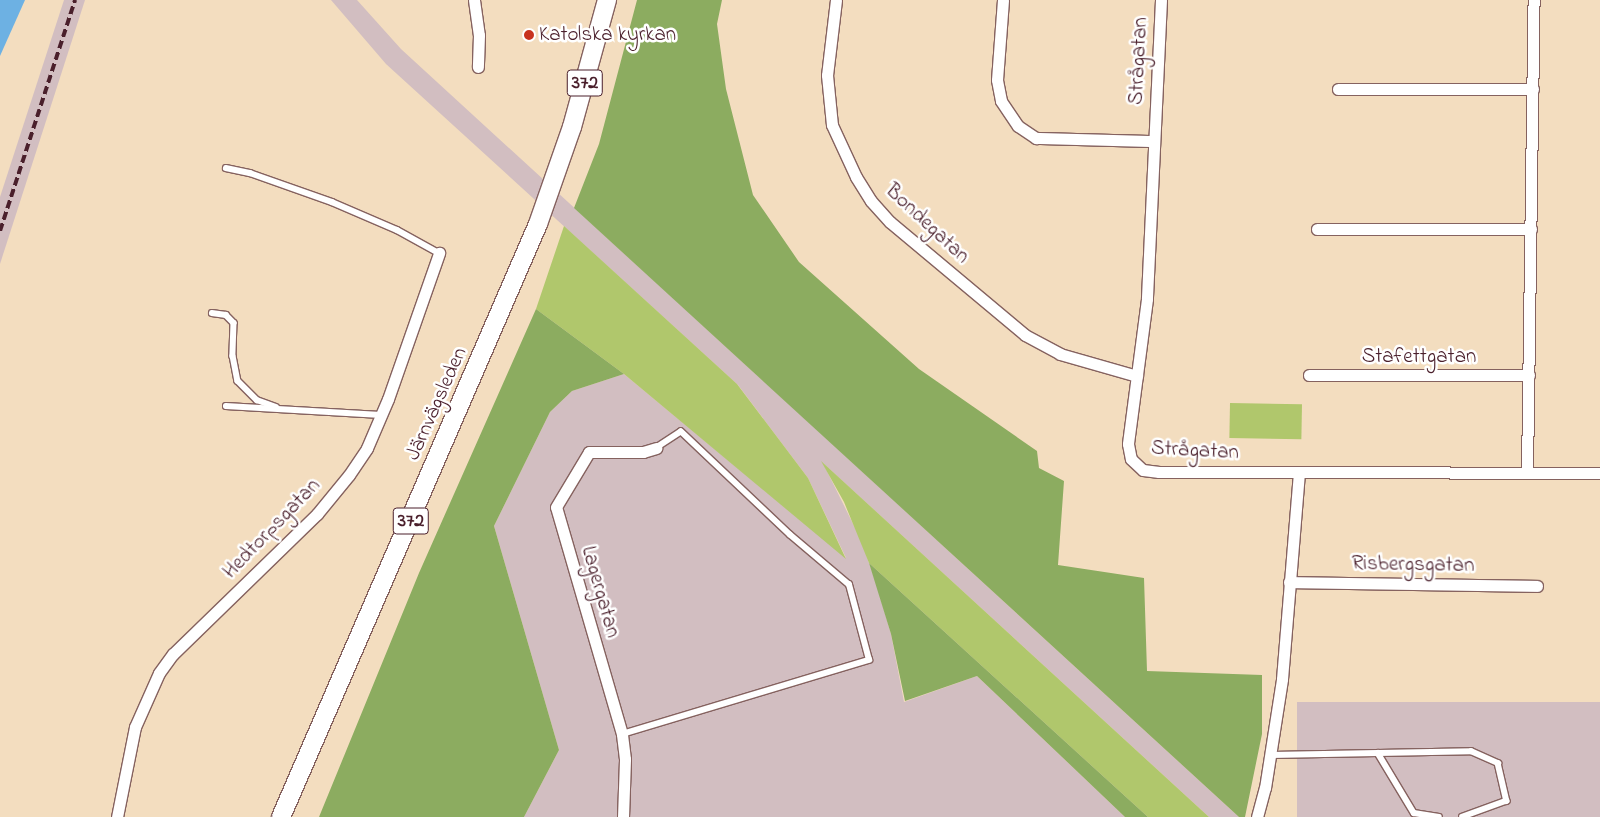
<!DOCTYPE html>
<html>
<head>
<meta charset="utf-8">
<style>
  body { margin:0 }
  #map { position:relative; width:1600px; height:817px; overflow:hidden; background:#f3ddbf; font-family:"Indie Flower",sans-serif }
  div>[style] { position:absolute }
  .industrial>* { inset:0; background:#d2bec1; transform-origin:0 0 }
  .green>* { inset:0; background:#b0c76c; transform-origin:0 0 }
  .forest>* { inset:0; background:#8cac60 }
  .water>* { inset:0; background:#6db1e3 }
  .roads { filter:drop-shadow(1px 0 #85625f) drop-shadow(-1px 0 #85625f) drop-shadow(0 1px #85625f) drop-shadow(0 -1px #85625f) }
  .lane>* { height:5.5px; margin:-2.75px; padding:0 2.75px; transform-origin:2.75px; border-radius:2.75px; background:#fff }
  .street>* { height:11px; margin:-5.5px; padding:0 5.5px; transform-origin:5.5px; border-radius:5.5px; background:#fff }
  .primary>* { height:18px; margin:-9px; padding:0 9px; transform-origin:9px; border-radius:9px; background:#fff }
  .rail>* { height:4px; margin-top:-2px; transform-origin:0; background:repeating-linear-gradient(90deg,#4a1f2b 0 8px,transparent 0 12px) }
  .dots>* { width:14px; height:14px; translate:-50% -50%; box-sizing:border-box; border:2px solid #fff; border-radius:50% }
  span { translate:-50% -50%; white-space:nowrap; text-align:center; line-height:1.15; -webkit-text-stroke:5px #fff; paint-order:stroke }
  .shield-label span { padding:1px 4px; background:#fff; border:1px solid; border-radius:4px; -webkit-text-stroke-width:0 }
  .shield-label { font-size:20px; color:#4a1f2b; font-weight:700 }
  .poi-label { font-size:21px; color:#4a1f2b }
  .left { translate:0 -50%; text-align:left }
  .street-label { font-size:21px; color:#4a1f2b }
</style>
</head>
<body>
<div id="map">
  <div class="industrial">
    <div style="clip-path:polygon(64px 0,85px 0,0 264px,0 197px)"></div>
    <div style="clip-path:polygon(331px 0,357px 0,401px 49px,1239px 817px,1209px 817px,823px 463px,861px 540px,876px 583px,891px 634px,904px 702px,977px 676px,1125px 817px,524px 817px,559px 750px,494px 526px,550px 412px,572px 391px,624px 374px,846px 558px,808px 478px,738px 385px,386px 64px)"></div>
    <div style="left:1600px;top:702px;width:115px;height:303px;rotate:90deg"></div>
  </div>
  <div class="green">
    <div style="clip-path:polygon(564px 226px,737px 384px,808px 478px,846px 559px,624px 374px,536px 309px)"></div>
    <div style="left:1230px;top:403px;width:72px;height:35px;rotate:1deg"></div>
    <div style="clip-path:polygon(821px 461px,1209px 817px,1148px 817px,869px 563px,844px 502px)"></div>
  </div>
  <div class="forest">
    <div style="clip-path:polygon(637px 0,722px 0,717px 24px,726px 89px,753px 195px,799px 262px,919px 369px,1037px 451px,1039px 468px,1064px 481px,1058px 565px,1144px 578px,1147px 671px,1262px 675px,1262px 734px,1245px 817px,1239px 817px,574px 208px,599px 144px)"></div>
    <div style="clip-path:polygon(536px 309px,624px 374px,572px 391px,550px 412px,494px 526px,559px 750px,524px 817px,319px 817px,419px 573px)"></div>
    <div style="clip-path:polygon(869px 563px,1148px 817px,1125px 817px,977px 676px,905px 701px,891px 634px)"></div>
  </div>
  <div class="water">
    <div style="clip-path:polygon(0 0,25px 0,0 56px)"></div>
  </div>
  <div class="roads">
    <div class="lane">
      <div style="left:226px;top:168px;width:25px;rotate:12deg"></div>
      <div style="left:250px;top:173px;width:87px;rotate:19.5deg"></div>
      <div style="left:332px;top:202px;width:71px;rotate:23.3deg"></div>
      <div style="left:397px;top:230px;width:48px;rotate:28.7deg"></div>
      <div style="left:212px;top:313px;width:14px;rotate:8deg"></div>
      <div style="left:226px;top:315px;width:11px;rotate:45deg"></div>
      <div style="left:234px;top:323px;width:33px;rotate:92deg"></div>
      <div style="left:233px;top:356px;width:25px;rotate:79deg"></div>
      <div style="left:238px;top:381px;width:27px;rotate:45deg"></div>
      <div style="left:257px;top:400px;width:20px;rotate:20deg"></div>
      <div style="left:226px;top:406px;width:155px;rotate:3.3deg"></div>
      <div style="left:622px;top:734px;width:258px;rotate:-16.7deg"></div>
      <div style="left:869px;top:660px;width:78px;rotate:-104.9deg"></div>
      <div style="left:849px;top:585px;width:77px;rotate:-139.7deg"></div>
      <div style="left:790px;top:535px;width:150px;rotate:-136.6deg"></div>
      <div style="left:681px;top:432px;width:30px;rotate:147deg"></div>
      <div style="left:1378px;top:753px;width:70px;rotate:59deg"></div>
      <div style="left:1414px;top:813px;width:25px;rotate:9deg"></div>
      <div style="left:1271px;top:755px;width:200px;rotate:-1.1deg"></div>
      <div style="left:1471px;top:751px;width:30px;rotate:24deg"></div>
      <div style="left:1498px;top:763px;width:39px;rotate:77deg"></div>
      <div style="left:1507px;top:801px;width:47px;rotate:160deg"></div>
    </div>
    <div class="street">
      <div style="left:474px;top:0;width:35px;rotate:82deg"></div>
      <div style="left:479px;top:35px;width:32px;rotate:92deg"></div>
      <div style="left:836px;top:0;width:76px;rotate:96.8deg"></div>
      <div style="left:827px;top:75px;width:50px;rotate:84.3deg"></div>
      <div style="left:832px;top:125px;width:57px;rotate:65.2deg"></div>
      <div style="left:856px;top:177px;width:28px;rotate:58deg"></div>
      <div style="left:871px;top:201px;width:28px;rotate:48deg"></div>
      <div style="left:890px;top:222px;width:176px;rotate:39.9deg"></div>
      <div style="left:1025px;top:335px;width:40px;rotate:28deg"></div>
      <div style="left:1060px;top:354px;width:80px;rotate:15.9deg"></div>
      <div style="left:1003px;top:0;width:80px;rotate:94.3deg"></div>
      <div style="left:997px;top:80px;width:21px;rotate:79deg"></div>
      <div style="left:1001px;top:101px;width:30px;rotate:56deg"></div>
      <div style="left:1018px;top:126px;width:22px;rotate:34deg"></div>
      <div style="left:1036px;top:138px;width:117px;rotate:1.5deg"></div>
      <div style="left:1161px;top:0;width:299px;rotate:92.7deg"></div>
      <div style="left:1147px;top:299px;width:146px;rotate:97.5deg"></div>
      <div style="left:1128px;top:444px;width:15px;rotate:79deg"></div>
      <div style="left:1131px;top:459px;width:16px;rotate:43deg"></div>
      <div style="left:1143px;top:470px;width:16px;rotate:7deg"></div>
      <div style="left:1159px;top:472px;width:441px;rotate:0.1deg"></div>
      <div style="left:1338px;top:89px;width:195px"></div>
      <div style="left:1317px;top:229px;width:214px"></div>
      <div style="left:1309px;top:375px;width:220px"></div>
      <div style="left:1527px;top:472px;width:472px;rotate:-89.2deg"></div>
      <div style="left:1289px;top:582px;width:248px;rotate:0.9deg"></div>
      <div style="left:117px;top:817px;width:92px;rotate:-78.7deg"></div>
      <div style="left:135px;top:727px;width:59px;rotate:-66deg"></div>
      <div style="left:159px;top:673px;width:24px;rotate:-54deg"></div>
      <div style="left:173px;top:654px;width:201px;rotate:-44.2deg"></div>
      <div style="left:317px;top:514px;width:50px;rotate:-50.6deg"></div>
      <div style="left:349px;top:475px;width:32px;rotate:-56deg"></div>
      <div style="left:367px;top:448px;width:53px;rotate:-66.8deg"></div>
      <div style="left:388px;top:399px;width:155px;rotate:-70.7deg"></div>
      <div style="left:623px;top:817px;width:58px;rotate:-88deg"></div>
      <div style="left:625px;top:759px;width:25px;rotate:-97deg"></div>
      <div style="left:622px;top:734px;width:236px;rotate:-106.2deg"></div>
      <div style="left:556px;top:507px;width:64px;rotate:-59deg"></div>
      <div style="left:589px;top:452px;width:54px"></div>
      <div style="left:643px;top:452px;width:14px;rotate:-17deg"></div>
      <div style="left:1257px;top:817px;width:30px;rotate:-75deg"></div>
      <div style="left:1265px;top:788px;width:110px;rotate:-81.1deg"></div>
      <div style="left:1282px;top:679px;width:207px;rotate:-85.3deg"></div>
    </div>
    <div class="primary">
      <div style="left:281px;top:817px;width:646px;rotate:-66.57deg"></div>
      <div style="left:538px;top:224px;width:103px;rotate:-70.7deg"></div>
      <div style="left:572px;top:127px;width:132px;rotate:-74.6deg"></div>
    </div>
  </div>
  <div class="rail">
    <div style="left:0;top:231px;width:243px;rotate:-72deg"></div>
  </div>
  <div class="dots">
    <div style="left:529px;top:35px;background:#c8321e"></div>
  </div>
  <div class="shield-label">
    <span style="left:585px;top:83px">372</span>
    <span style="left:411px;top:521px">372</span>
  </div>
  <div class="poi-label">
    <span class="left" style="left:539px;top:35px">Katolska kyrkan</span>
  </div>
  <div class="street-label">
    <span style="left:1139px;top:61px;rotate:-87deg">Strågatan</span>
    <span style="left:927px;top:224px;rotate:43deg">Bondegatan</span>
    <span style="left:1419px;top:357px">Stafettgatan</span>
    <span style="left:437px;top:404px;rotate:-66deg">Järnvägsleden</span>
    <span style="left:1195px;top:451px;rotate:3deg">Strågatan</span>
    <span style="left:272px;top:529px;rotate:-46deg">Hedtorpsgatan</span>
    <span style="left:1413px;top:565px;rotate:1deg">Risbergsgatan</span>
    <span style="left:600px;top:592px;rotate:74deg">Lagergatan</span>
  </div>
</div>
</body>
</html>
